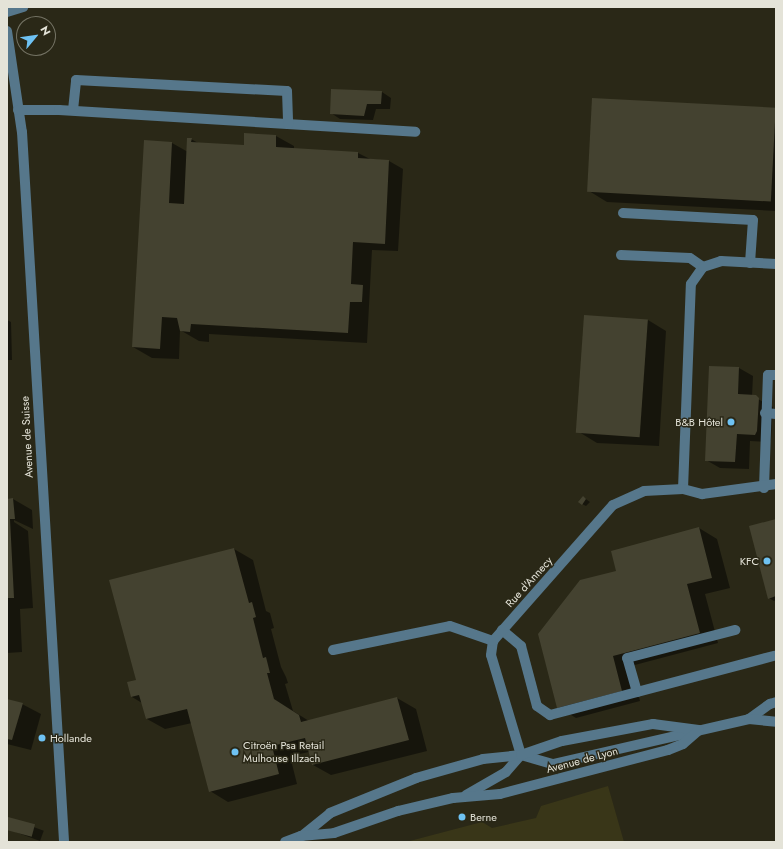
<!DOCTYPE html>
<html>
<head>
<meta charset="utf-8">
<style>
  body { margin:0 }
  #map { position:relative; width:783px; height:849px; overflow:hidden; background:#2a2817; font-family:Jost,sans-serif }
  div>[style] { position:absolute }
  .green>* { inset:0; background:#393618 }
  .shadow>* { inset:0; background:#0007; transform-origin:0 0 }
  .building>* { inset:0; background:#444230; transform-origin:0 0 }
  .minor>* { height:10px; margin:-5px; padding:0 5px; transform-origin:5px; border-radius:5px; background:#56778b }
  .dots>* { width:11px; height:11px; translate:-50% -50%; box-sizing:border-box; border:2px solid #2a2817; border-radius:50% }
  span { translate:-50% -50%; white-space:nowrap; text-align:center; line-height:1.15; -webkit-text-stroke:3px #2a2817; paint-order:stroke }
  .poi-label { font-size:11px; color:#e4e3d8 }
  .right { translate:-100% -50%; text-align:right }
  .left { translate:0 -50%; text-align:left }
  .street-label { font-size:11px; color:#e4e3d8 }
  .frame { position:absolute; inset:0; border:8px solid #e4e3d8; pointer-events:none }
  .north { position:absolute; left:16px; top:16px; width:40px; height:40px; box-sizing:border-box; background:#2a2817; border:1px solid #747364; border-radius:50%; rotate:61deg; font-size:11px; font-weight:700; line-height:16px; text-align:center; color:#e4e3d8 }
  .north::after { content:''; display:block; margin:auto; width:14px; height:18px; background:#6ec2f3; clip-path:polygon(50% 0,100% 100%,50% 72%,0 100%) }
</style>
</head>
<body>
<div id="map">
  <div class="green">
    <div style="clip-path:polygon(608px 786px,624px 842px,406px 842px,482px 822px,492px 828px,536px 818px,541px 806px)"></div>
  </div>
  <div class="shadow">
    <div style="clip-path:polygon(382px 92px,391px 98px,390px 109px,376px 109px,373px 120px,340px 119px,331px 113px)"></div>
    <div style="clip-path:polygon(593px 99px,776px 109px,776px 211px,607px 202px,589px 191px)"></div>
    <div style="clip-path:polygon(276px 136px,294px 146px,294px 149px,358px 153px,370px 159px,389px 161px,403px 169px,398px 251px,372px 250px,367px 343px,209px 334px,209px 342px,199px 341px,180px 330px,179px 359px,152px 358px,133px 347px,172px 143px,188px 152px,191px 139px,200px 144px,245px 146px)"></div>
    <div style="clip-path:polygon(7px 320px,11px 322px,12px 360px,7px 360px)"></div>
    <div style="clip-path:polygon(648px 320px,666px 331px,659px 446px,597px 443px,579px 432px)"></div>
    <div style="clip-path:polygon(710px 367px,739px 368px,753px 376px,752px 396px,773px 407px,771px 440px,769px 442px,750px 441px,749px 469px,720px 468px,706px 460px)"></div>
    <div style="clip-path:polygon(583px 497px,590px 502px,586px 506px,582px 504px)"></div>
    <div style="clip-path:polygon(13px 499px,32px 510px,33px 529px,14px 520px,14px 522px,28px 531px,33px 608px,20px 609px,22px 652px,7px 653px,7px 500px)"></div>
    <div style="clip-path:polygon(776px 520px,776px 600px,774px 601px,769px 598px)"></div>
    <div style="clip-path:polygon(699px 528px,717px 539px,730px 588px,705px 594px,718px 643px,631px 666px,640px 701px,576px 718px,558px 707px,617px 571px)"></div>
    <div style="clip-path:polygon(234px 549px,253px 560px,266px 611px,270px 613px,274px 628px,271px 629px,281px 667px,286px 677px,288px 683px,285px 684px,293px 711px,309px 721px,397px 698px,416px 709px,427px 751px,331px 775px,313px 765px,309px 752px,290px 756px,297px 784px,228px 802px,210px 791px,192px 723px,165px 729px,147px 719px,142px 703px,132px 697px,128px 683px,137px 681px)"></div>
    <div style="clip-path:polygon(7px 700px,22px 704px,41px 714px,31px 750px,7px 744px)"></div>
    <div style="left:9px;top:818px;width:37px;height:11px;rotate:20deg"></div>
  </div>
  <div class="building">
    <div style="clip-path:polygon(331px 89px,382px 91px,381px 104px,367px 104px,364px 116px,330px 114px)"></div>
    <div style="left:592px;top:98px;width:184px;height:94px;rotate:3deg"></div>
    <div style="clip-path:polygon(244px 133px,276px 135px,276px 147px,358px 152px,358px 158px,389px 160px,385px 244px,353px 242px,351px 284px,363px 285px,362px 302px,350px 302px,348px 333px,191px 324px,190px 332px,180px 331px,177px 318px,162px 317px,160px 349px,132px 347px,144px 140px,172px 142px,169px 203px,184px 204px,187px 138px,192px 138px,191px 142px,244px 145px)"></div>
    <div style="left:584px;top:315px;width:64px;height:118px;rotate:4deg"></div>
    <div style="clip-path:polygon(709px 366px,739px 367px,738px 394px,756px 395px,759px 398px,757px 431px,755px 435px,737px 434px,735px 462px,705px 461px)"></div>
    <div style="clip-path:polygon(583px 496px,586px 499px,582px 505px,578px 502px)"></div>
    <div style="clip-path:polygon(13px 498px,15px 519px,10px 519px,14px 598px,7px 598px,7px 499px)"></div>
    <div style="clip-path:polygon(776px 519px,776px 596px,768px 599px,749px 526px)"></div>
    <div style="clip-path:polygon(699px 527px,712px 578px,687px 584px,700px 633px,613px 656px,622px 691px,557px 708px,538px 634px,580px 580px,616px 571px,611px 551px)"></div>
    <div style="clip-path:polygon(234px 548px,249px 603px,252px 602px,256px 617px,253px 618px,263px 658px,266px 657px,270px 673px,267px 673px,274px 699px,299px 715px,301px 722px,397px 697px,409px 740px,312px 765px,305px 738px,272px 746px,279px 774px,209px 792px,187px 709px,146px 719px,139px 695px,131px 697px,127px 682px,136px 680px,109px 580px)"></div>
    <div style="clip-path:polygon(7px 699px,23px 703px,12px 740px,7px 739px)"></div>
    <div style="left:8px;top:817px;width:28px;height:13px;rotate:15deg"></div>
  </div>
  <div class="minor">
    <div style="left:7px;top:12px;width:17px;rotate:-17deg"></div>
    <div style="left:7px;top:31px;width:102px;rotate:81.6deg"></div>
    <div style="left:22px;top:132px;width:711px;rotate:86.61deg"></div>
    <div style="left:18px;top:110px;width:41px"></div>
    <div style="left:59px;top:110px;width:357px;rotate:3.5deg"></div>
    <div style="left:73px;top:110px;width:30px;rotate:-84deg"></div>
    <div style="left:76px;top:80px;width:211px;rotate:3deg"></div>
    <div style="left:287px;top:91px;width:33px;rotate:88deg"></div>
    <div style="left:623px;top:213px;width:130px;rotate:3.1deg"></div>
    <div style="left:753px;top:220px;width:43px;rotate:94deg"></div>
    <div style="left:621px;top:255px;width:69px;rotate:2.5deg"></div>
    <div style="left:690px;top:258px;width:16px;rotate:35deg"></div>
    <div style="left:765px;top:413px;width:11px;rotate:5deg"></div>
    <div style="left:764px;top:488px;width:113px;rotate:-88deg"></div>
    <div style="left:768px;top:375px;width:8px"></div>
    <div style="left:683px;top:489px;width:205px;rotate:-87.8deg"></div>
    <div style="left:691px;top:284px;width:21px;rotate:-55deg"></div>
    <div style="left:703px;top:267px;width:19px;rotate:-18deg"></div>
    <div style="left:721px;top:261px;width:55px;rotate:3.1deg"></div>
    <div style="left:502px;top:630px;width:25px;rotate:40deg"></div>
    <div style="left:521px;top:646px;width:62px;rotate:75.1deg"></div>
    <div style="left:537px;top:706px;width:16px;rotate:35deg"></div>
    <div style="left:550px;top:715px;width:232px;rotate:-14.8deg"></div>
    <div style="left:333px;top:650px;width:119px;rotate:-11.6deg"></div>
    <div style="left:450px;top:626px;width:46px;rotate:19.2deg"></div>
    <div style="left:637px;top:692px;width:35px;rotate:-106deg"></div>
    <div style="left:627px;top:658px;width:112px;rotate:-14.5deg"></div>
    <div style="left:749px;top:719px;width:26px;rotate:-36deg"></div>
    <div style="left:770px;top:704px;width:6px;rotate:-18deg"></div>
    <div style="left:521px;top:755px;width:104px;rotate:-106.7deg"></div>
    <div style="left:491px;top:655px;width:14px;rotate:-82deg"></div>
    <div style="left:493px;top:641px;width:181px;rotate:-48.6deg"></div>
    <div style="left:613px;top:505px;width:34px;rotate:-24deg"></div>
    <div style="left:644px;top:491px;width:39px;rotate:-3deg"></div>
    <div style="left:683px;top:489px;width:20px;rotate:15deg"></div>
    <div style="left:702px;top:494px;width:75px;rotate:-7.7deg"></div>
    <div style="left:521px;top:755px;width:33px;rotate:16deg"></div>
    <div style="left:553px;top:764px;width:201px;rotate:-12.9deg"></div>
    <div style="left:749px;top:719px;width:27px;rotate:6deg"></div>
    <div style="left:466px;top:795px;width:46px;rotate:-29.9deg"></div>
    <div style="left:506px;top:772px;width:23px;rotate:-49deg"></div>
    <div style="left:302px;top:836px;width:36px;rotate:-39deg"></div>
    <div style="left:330px;top:813px;width:93px;rotate:-22.1deg"></div>
    <div style="left:416px;top:778px;width:70px;rotate:-15.8deg"></div>
    <div style="left:483px;top:759px;width:38px;rotate:-6deg"></div>
    <div style="left:521px;top:755px;width:43px;rotate:-18.9deg"></div>
    <div style="left:562px;top:741px;width:93px;rotate:-10.6deg"></div>
    <div style="left:653px;top:724px;width:46px;rotate:7.4deg"></div>
    <div style="left:285px;top:842px;width:17px;rotate:-21deg"></div>
    <div style="left:301px;top:836px;width:33px;rotate:-5deg"></div>
    <div style="left:334px;top:833px;width:68px;rotate:-19deg"></div>
    <div style="left:398px;top:811px;width:57px;rotate:-13.3deg"></div>
    <div style="left:453px;top:798px;width:47px;rotate:-4.9deg"></div>
    <div style="left:500px;top:794px;width:174px;rotate:-14.7deg"></div>
    <div style="left:668px;top:750px;width:16px;rotate:-22deg"></div>
    <div style="left:683px;top:744px;width:21px;rotate:-41deg"></div>
  </div>
  <div class="dots">
    <div style="left:731px;top:422px;background:#6ec2f3"></div>
    <div style="left:767px;top:561px;background:#6ec2f3"></div>
    <div style="left:42px;top:738px;background:#6ec2f3"></div>
    <div style="left:235px;top:752px;background:#6ec2f3"></div>
    <div style="left:462px;top:817px;background:#6ec2f3"></div>
  </div>
  <div class="poi-label">
    <span class="right" style="left:723px;top:422px">B&amp;B Hôtel</span>
    <span class="right" style="left:759px;top:561px">KFC</span>
    <span class="left" style="left:50px;top:738px">Hollande</span>
    <span class="left" style="left:243px;top:752px">Citroën Psa Retail<br>Mulhouse Illzach</span>
    <span class="left" style="left:470px;top:817px">Berne</span>
  </div>
  <div class="street-label">
    <span style="left:27px;top:437px;rotate:-93deg">Avenue de Suisse</span>
    <span style="left:529px;top:582px;rotate:-48deg">Rue d'Annecy</span>
    <span style="left:582px;top:760px;rotate:-15deg">Avenue de Lyon</span>
  </div>
  <div class="frame"></div>
  <div class="north">N</div>
</div>
</body>
</html>
